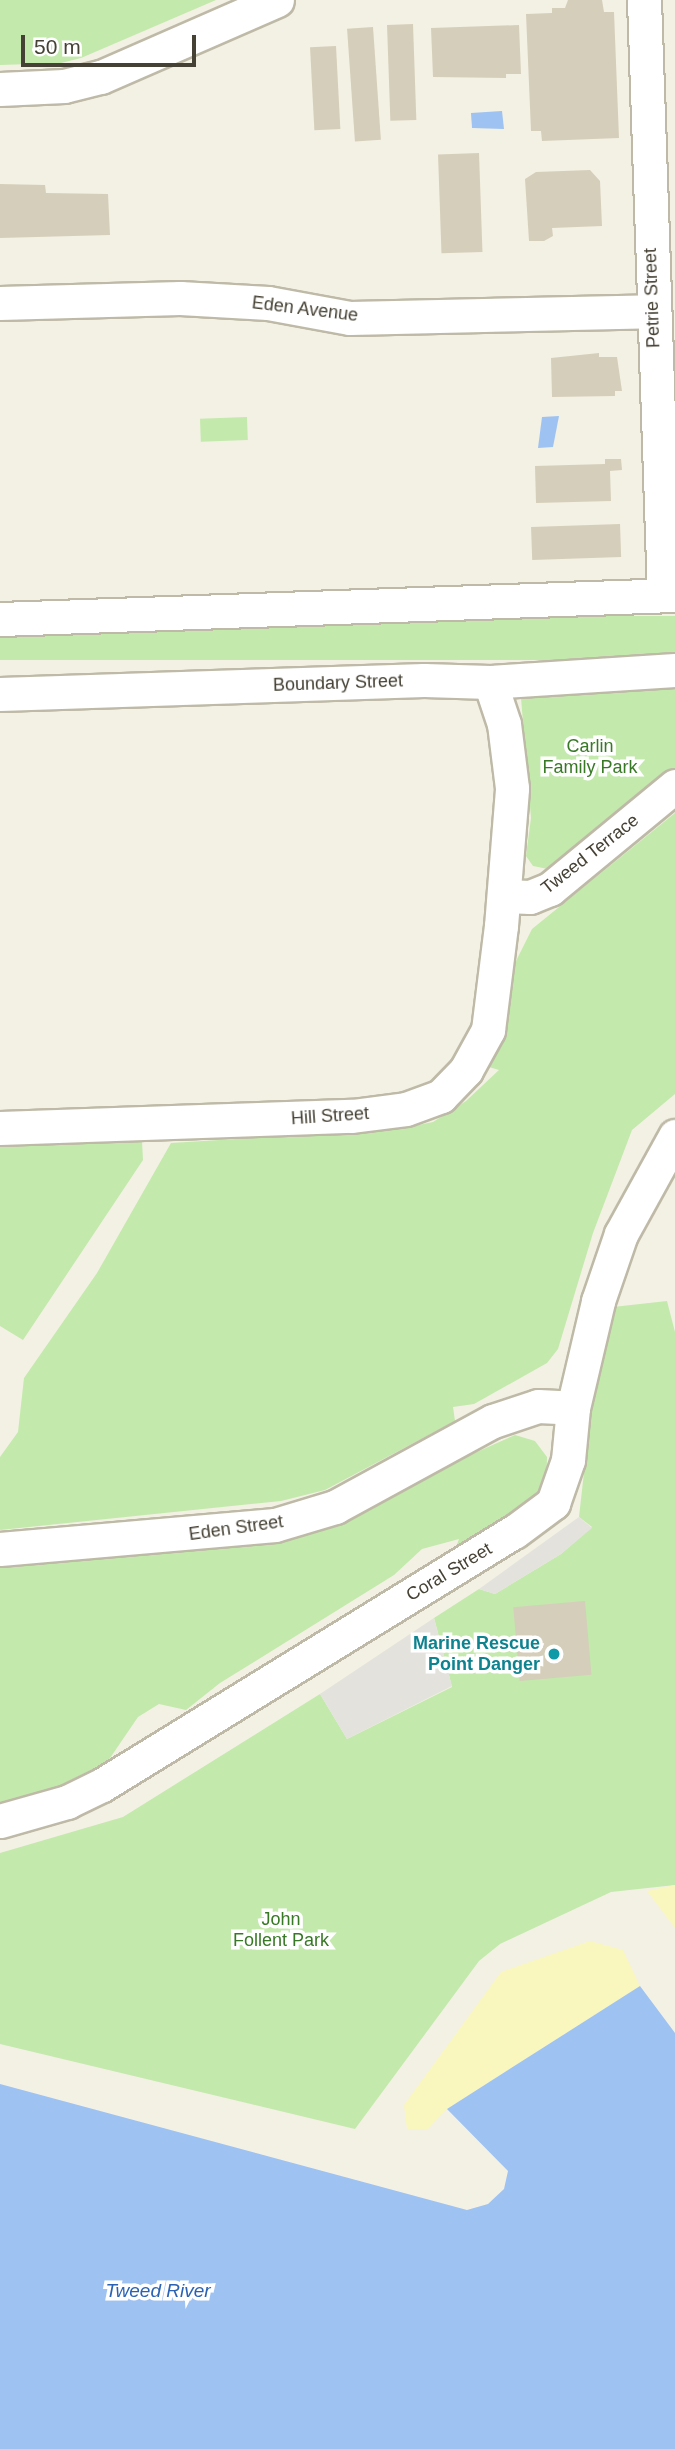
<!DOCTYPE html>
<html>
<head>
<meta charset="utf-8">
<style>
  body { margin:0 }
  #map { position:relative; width:675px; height:2449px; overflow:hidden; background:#f3f1e4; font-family:Helvetica,sans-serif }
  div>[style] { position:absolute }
  .green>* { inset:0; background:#c3e9ac; transform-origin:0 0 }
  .sand>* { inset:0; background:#f9f6be }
  .parking>* { inset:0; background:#e3e2dd }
  .water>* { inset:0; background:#9ec2f2 }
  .building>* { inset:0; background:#d5ceba; transform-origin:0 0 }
  .roads { filter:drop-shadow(2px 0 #bebaa7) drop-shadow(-2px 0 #bebaa7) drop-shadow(0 2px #bebaa7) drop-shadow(0 -2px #bebaa7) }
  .minor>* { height:33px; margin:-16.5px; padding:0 16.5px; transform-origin:16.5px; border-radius:16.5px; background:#fff }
  .dots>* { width:19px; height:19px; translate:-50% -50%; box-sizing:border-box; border:4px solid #fff; border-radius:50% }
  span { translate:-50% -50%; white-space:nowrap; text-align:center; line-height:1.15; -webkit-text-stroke:7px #fff; paint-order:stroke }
  .street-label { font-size:18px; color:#454134 }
  .park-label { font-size:18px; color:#387926 }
  .culture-label { font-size:18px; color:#0d838f; font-weight:700 }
  .right { translate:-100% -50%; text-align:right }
  .water-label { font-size:19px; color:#2a63b4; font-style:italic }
  .scale { position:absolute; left:21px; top:35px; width:175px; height:32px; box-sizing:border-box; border:4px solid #454134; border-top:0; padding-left:9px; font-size:21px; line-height:24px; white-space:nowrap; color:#454134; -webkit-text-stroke:5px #fff; paint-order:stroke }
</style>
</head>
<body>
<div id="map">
  <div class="green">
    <div style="clip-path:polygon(0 0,216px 0,81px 58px,61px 63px,0 65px)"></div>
    <div style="left:247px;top:417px;width:23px;height:47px;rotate:88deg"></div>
    <div style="left:675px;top:616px;width:44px;height:676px;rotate:90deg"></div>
    <div style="clip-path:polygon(675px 687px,675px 769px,553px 870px,533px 866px,526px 856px,531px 818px,521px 698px)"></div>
    <div style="clip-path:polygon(675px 813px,675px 1094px,632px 1130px,593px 1233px,558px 1349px,547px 1363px,474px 1404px,453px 1407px,455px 1421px,325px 1490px,281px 1501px,0 1530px,0 1457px,18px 1432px,24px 1378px,97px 1273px,171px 1143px,399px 1129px,433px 1122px,466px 1101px,499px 1070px,489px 1067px,501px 1038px,512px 969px,532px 929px)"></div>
    <div style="clip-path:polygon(142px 1141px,143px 1160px,23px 1340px,0 1326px,0 1144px)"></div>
    <div style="clip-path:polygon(667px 1301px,675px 1332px,675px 1885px,611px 1892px,500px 1944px,479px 1961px,355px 2129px,0 2044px,0 1853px,123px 1817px,320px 1694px,347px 1739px,452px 1687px,434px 1618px,479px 1589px,495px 1594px,561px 1554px,592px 1527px,579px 1517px,593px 1392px,613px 1307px)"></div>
    <div style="clip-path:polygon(515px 1435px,535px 1441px,547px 1457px,546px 1494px,454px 1553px,459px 1539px,422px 1549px,394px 1575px,220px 1683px,186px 1710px,159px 1704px,138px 1717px,108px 1761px,34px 1799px,0 1806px,0 1559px,184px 1541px,246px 1547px,282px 1539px)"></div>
  </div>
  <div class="sand">
    <div style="clip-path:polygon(675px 1885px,675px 1928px,647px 1891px)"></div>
    <div style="clip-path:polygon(590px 1941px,623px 1950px,640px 1986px,447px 2109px,428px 2129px,407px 2129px,404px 2105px,501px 1972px)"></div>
  </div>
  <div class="parking">
    <div style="clip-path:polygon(579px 1517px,592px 1528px,561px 1554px,495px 1594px,479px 1589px)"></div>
    <div style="clip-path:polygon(434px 1618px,452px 1686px,347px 1739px,320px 1694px)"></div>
  </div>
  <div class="water">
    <div style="clip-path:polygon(502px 111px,504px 129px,472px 128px,471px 113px)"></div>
    <div style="clip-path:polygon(559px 416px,553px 447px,538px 448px,542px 417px)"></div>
    <div style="clip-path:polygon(640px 1986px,675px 2033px,675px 2449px,0 2449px,0 2084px,467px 2210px,488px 2204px,504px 2189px,508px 2171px,447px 2109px)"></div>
  </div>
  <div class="building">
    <div style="clip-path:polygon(568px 0,602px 0,604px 12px,614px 12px,619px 138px,542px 141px,541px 131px,531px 131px,526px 14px,552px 13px,552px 8px,565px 8px)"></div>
    <div style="left:413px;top:24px;width:96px;height:26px;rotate:88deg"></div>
    <div style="clip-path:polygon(519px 25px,521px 74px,506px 74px,506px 78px,433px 77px,431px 28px)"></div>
    <div style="left:373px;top:27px;width:113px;height:26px;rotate:86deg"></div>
    <div style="left:336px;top:46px;width:83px;height:26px;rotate:87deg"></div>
    <div style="left:479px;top:153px;width:99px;height:41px;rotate:88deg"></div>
    <div style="clip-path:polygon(590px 170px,600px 181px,602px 226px,552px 228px,553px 236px,544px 241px,529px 241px,525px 179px,536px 172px)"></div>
    <div style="clip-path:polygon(0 184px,45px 185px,46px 193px,108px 194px,110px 235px,0 238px)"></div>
    <div style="clip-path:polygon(599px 353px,599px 357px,617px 357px,622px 391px,615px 391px,615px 396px,552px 397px,551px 358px)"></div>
    <div style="clip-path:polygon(605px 459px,621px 459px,622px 470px,610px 471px,611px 501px,536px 503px,535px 466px,605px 464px)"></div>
    <div style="left:620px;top:524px;width:33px;height:89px;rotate:88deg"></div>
    <div style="left:585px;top:1601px;width:74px;height:72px;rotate:85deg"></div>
  </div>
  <div class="roads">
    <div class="minor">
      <div style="left:644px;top:0;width:595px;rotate:88.07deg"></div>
      <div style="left:0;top:89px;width:64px;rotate:-2.7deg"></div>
      <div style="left:64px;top:86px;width:38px;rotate:-14deg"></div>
      <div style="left:101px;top:77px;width:192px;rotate:-23.6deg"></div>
      <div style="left:0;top:303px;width:180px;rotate:-1.6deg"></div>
      <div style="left:180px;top:298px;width:88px;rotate:3.3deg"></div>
      <div style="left:268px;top:303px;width:83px;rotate:10.4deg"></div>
      <div style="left:350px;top:318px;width:302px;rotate:-1.3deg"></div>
      <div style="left:0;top:619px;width:675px;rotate:-2.04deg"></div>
      <div style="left:0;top:694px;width:424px;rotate:-1.9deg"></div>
      <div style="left:424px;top:680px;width:66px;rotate:1.7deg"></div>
      <div style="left:490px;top:682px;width:185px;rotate:-3.7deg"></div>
      <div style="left:504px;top:896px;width:26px;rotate:2deg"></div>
      <div style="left:530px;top:897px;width:22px;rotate:-22deg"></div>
      <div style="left:550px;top:889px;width:162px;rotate:-39.5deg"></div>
      <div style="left:0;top:1128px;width:352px;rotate:-2deg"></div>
      <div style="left:352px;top:1116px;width:54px;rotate:-7.4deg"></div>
      <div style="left:406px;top:1109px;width:37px;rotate:-20deg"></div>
      <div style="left:441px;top:1096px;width:36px;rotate:-46deg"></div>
      <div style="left:466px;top:1070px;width:46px;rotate:-61.2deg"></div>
      <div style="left:488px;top:1030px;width:105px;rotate:-82.9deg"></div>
      <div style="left:501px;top:926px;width:138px;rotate:-85.4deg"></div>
      <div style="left:512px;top:788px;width:64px;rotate:-97.1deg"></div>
      <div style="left:504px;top:724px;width:44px;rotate:-108.4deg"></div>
      <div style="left:0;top:1549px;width:276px;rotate:-5deg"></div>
      <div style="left:275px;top:1525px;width:63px;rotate:-16.7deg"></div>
      <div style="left:335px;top:1507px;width:180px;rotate:-28.6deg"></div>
      <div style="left:493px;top:1421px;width:47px;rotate:-18.4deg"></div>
      <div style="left:538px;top:1406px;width:35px;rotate:3deg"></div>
      <div style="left:0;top:1821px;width:70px;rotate:-15.8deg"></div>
      <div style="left:67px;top:1802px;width:39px;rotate:-26deg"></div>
      <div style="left:102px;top:1785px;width:483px;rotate:-31.6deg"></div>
      <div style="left:514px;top:1532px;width:49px;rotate:-36.6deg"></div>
      <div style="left:553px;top:1503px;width:46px;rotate:-70.8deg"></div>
      <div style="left:568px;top:1460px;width:52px;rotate:-84.5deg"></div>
      <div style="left:573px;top:1408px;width:110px;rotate:-76.8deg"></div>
      <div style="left:598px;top:1301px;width:71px;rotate:-71.1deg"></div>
      <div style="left:621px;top:1234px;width:112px;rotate:-61.1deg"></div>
    </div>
  </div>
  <div class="dots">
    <div style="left:554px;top:1654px;background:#0f9aa8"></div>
  </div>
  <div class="street-label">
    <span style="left:652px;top:298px;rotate:-92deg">Petrie Street</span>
    <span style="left:305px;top:309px;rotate:7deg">Eden Avenue</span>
    <span style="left:338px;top:683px;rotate:-2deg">Boundary Street</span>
    <span style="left:590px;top:854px;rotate:-38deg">Tweed Terrace</span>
    <span style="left:330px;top:1116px;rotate:-4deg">Hill Street</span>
    <span style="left:236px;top:1528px;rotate:-8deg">Eden Street</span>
    <span style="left:449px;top:1572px;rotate:-31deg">Coral Street</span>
  </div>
  <div class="park-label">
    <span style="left:590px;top:757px">Carlin<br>Family Park</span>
    <span style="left:281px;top:1930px">John<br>Follent Park</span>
  </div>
  <div class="culture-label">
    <span class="right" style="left:540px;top:1654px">Marine Rescue<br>Point Danger</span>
  </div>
  <div class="water-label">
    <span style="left:158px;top:2291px">Tweed River</span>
  </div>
  <div class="scale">50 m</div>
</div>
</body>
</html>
